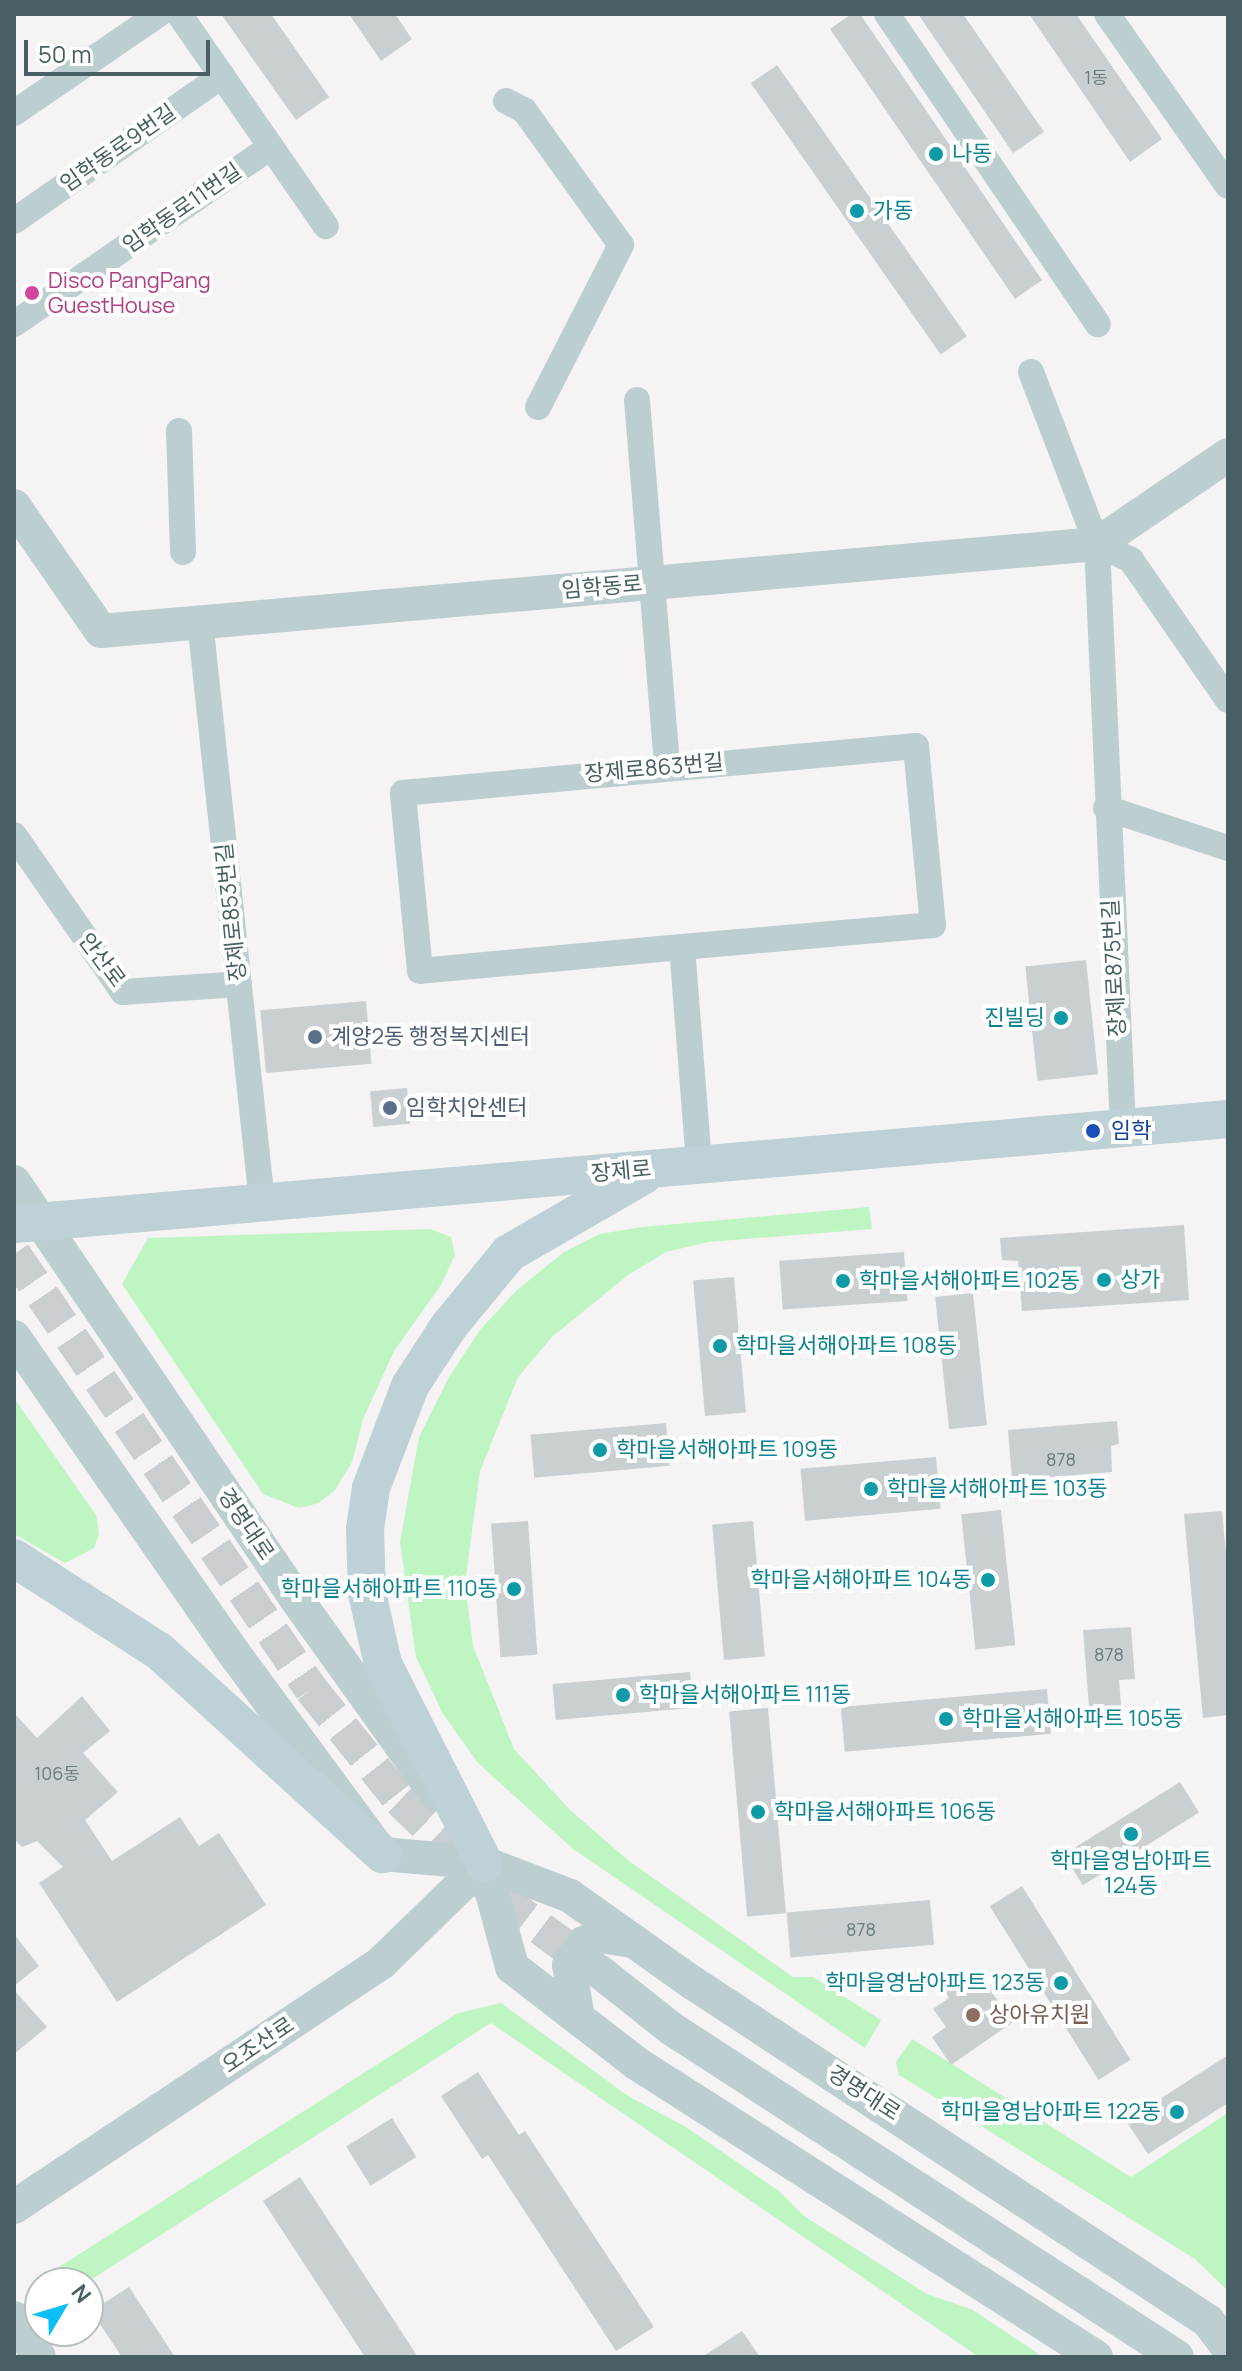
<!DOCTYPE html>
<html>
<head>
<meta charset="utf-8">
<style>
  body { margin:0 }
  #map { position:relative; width:1242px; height:2371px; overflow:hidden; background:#f5f3f4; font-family:Manrope,"Noto Sans KR",sans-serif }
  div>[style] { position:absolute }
  .green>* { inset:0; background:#bff5c3 }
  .building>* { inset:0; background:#cad0d2; transform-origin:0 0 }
  .tertiary-tunnel>* { height:34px; margin-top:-17px; transform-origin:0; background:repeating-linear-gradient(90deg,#caced0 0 34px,transparent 0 51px) }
  .minor>* { height:26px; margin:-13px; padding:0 13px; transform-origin:13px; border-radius:13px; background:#bdced0 }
  .tertiary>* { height:34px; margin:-17px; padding:0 17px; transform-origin:17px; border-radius:17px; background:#bdced0 }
  .secondary>* { height:38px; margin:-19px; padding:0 19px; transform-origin:19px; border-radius:19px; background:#bdd1d6 }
  .dots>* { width:22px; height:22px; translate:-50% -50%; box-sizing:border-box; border:4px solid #fff; border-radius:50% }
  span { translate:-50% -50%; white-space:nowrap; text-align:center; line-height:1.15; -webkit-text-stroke:8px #fff; paint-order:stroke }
  .number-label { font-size:18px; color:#687b7f }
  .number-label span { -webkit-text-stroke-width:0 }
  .street-label { font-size:22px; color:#485f63 }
  .culture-label { font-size:22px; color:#0d838f }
  .left { translate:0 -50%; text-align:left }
  .right { translate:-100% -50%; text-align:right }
  .hotel-label { font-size:22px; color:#b23c85 }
  .service-label { font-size:22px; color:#4e5e75 }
  .transit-label { font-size:22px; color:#164399 }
  .education-label { font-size:22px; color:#785e54 }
  .frame { position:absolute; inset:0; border:16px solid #485f63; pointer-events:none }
  .north { position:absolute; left:24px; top:2267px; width:80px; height:80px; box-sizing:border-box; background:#fff; border:2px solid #b6bfc1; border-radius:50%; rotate:52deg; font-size:22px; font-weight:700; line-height:32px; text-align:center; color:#485f63 }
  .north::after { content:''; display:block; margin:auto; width:28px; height:36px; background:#0abef8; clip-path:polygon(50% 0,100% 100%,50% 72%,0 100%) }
  .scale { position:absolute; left:24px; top:40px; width:186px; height:36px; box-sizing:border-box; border:4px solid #485f63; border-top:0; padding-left:10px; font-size:24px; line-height:28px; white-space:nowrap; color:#485f63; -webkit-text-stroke:6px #fff; paint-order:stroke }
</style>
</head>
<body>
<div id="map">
  <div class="green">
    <div style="clip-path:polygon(869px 1207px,872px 1229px,708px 1242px,666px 1252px,628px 1275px,552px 1337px,518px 1377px,480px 1471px,465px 1584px,473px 1646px,514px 1749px,571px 1811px,629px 1861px,793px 1977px,813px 1977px,881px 2020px,865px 2048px,573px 1849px,478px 1763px,443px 1714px,416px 1657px,400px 1542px,419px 1437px,449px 1377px,480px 1330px,517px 1290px,564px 1252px,600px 1234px,642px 1227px)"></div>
    <div style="clip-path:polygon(430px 1229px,451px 1237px,455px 1255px,441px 1285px,394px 1351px,363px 1419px,352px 1462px,335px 1490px,319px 1503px,299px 1508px,263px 1494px,122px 1284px,148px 1238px)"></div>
    <div style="clip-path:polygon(14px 1398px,96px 1515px,99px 1534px,94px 1548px,65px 1563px,14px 1534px)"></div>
    <div style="clip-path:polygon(501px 2003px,628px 2096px,686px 2127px,779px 2191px,804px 2216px,927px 2294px,973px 2310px,1043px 2357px,979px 2357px,491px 2023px,86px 2283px,58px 2283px,59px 2267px,458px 2013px)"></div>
    <div style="clip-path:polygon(912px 2039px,1131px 2177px,1228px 2113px,1228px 2291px,1195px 2259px,899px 2075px,896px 2062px)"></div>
  </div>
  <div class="building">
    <div style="clip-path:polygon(221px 14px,271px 14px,329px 97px,296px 120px)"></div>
    <div style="clip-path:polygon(349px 14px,395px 14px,412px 39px,381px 61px)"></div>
    <div style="clip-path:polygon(851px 14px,860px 14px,1042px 280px,1015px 299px,830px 29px)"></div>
    <div style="clip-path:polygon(918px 14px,963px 14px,1044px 132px,1013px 153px)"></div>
    <div style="clip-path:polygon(1029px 14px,1076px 14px,1162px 139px,1130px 162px)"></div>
    <div style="left:777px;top:65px;width:331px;height:32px;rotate:55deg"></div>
    <div style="left:1086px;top:960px;width:115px;height:61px;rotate:84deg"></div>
    <div style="left:366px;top:1001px;width:63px;height:106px;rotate:85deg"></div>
    <div style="left:407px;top:1088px;width:36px;height:37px;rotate:85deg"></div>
    <div style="clip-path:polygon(1184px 1225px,1189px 1300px,1022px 1311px,1018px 1261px,1002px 1260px,1000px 1238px)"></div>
    <div style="left:904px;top:1252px;width:49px;height:125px;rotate:86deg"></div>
    <div style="left:734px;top:1277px;width:136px;height:41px;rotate:85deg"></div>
    <div style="left:973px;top:1293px;width:133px;height:38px;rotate:84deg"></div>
    <div style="clip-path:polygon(1117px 1421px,1119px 1444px,1111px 1446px,1112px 1472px,1012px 1480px,1008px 1430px)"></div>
    <div style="left:666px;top:1423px;width:43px;height:136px;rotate:85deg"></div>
    <div style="left:936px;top:1457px;width:52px;height:136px;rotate:85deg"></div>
    <div style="left:1001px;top:1510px;width:136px;height:40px;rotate:84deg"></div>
    <div style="clip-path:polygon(1222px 1511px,1228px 1576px,1228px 1715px,1203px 1718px,1184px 1514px)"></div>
    <div style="left:528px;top:1521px;width:134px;height:37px;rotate:86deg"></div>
    <div style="left:753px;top:1521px;width:136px;height:41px;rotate:85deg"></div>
    <div style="clip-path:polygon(1131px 1627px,1135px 1679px,1119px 1680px,1122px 1717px,1090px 1719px,1083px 1630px)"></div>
    <div style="left:690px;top:1672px;width:36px;height:138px;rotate:85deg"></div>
    <div style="left:1047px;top:1689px;width:45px;height:207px;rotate:85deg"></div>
    <div style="clip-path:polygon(82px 1696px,110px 1731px,83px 1753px,118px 1792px,85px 1820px,112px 1861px,180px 1817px,199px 1846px,219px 1833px,266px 1905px,117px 2002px,39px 1883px,63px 1867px,37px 1841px,22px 1847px,14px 1839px,14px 1713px,37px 1738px)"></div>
    <div style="left:768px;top:1708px;width:206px;height:39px;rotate:85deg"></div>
    <div style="left:1180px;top:1782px;width:36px;height:137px;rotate:58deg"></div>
    <div style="left:1022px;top:1886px;width:205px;height:38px;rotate:58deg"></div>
    <div style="left:930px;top:1900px;width:45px;height:144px;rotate:85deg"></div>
    <div style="clip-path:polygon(14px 1934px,39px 1966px,14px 1986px)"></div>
    <div style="clip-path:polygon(976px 1970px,1013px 2022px,951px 2065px,932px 2037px,946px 2027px,933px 2009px,949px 1998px,945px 1992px)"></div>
    <div style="clip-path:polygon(14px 1990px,47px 2027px,14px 2054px)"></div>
    <div style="clip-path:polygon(1228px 2055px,1228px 2103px,1148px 2154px,1126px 2121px)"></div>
    <div style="clip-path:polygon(478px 2072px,519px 2135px,525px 2131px,654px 2327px,616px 2351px,488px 2155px,482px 2159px,441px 2096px)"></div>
    <div style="left:392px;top:2118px;width:46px;height:54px;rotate:58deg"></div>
    <div style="clip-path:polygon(300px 2177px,418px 2357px,365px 2357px,263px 2201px)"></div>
    <div style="clip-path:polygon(129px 2287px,175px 2357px,122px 2357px,91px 2311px)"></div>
    <div style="clip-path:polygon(742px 2331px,760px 2357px,702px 2357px)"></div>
  </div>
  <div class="tertiary-tunnel">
    <div style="left:14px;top:1254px;width:527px;rotate:55.68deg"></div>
    <div style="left:311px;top:1689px;width:142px;rotate:51.3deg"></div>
    <div style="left:400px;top:1800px;width:140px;rotate:44.4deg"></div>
    <div style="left:500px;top:1898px;width:122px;rotate:36.7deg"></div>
  </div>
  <div class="minor">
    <div style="left:179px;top:14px;width:258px;rotate:55.3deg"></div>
    <div style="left:887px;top:14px;width:375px;rotate:55.8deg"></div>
    <div style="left:1107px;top:14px;width:210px;rotate:54.9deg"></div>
    <div style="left:506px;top:101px;width:20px;rotate:27deg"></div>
    <div style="left:524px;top:110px;width:166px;rotate:54.3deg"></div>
    <div style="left:621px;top:245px;width:182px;rotate:117.1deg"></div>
    <div style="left:14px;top:113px;width:176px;rotate:-34.3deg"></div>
    <div style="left:14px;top:221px;width:254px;rotate:-34.9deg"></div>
    <div style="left:14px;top:324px;width:312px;rotate:-34.6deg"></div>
    <div style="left:1031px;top:372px;width:184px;rotate:69deg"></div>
    <div style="left:1097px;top:544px;width:585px;rotate:87.45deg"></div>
    <div style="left:637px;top:400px;width:367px;rotate:85.3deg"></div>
    <div style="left:179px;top:431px;width:121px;rotate:88.1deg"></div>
    <div style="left:1097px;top:544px;width:38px;rotate:25deg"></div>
    <div style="left:1131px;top:560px;width:170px;rotate:55.3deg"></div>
    <div style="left:200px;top:621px;width:584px;rotate:83.91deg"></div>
    <div style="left:1106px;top:808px;width:128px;rotate:18.2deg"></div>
    <div style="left:14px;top:835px;width:191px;rotate:55.2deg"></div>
    <div style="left:123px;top:992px;width:116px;rotate:-3.9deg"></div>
    <div style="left:682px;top:947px;width:263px;rotate:174.8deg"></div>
    <div style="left:420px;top:971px;width:179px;rotate:-95.5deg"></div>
    <div style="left:403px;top:793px;width:515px;rotate:-5.23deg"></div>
    <div style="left:916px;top:746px;width:180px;rotate:84.6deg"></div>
    <div style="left:933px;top:925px;width:252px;rotate:175deg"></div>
    <div style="left:682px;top:947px;width:218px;rotate:85.5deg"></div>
  </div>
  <div class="tertiary">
    <div style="left:14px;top:506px;width:152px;rotate:55.2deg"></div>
    <div style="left:101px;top:631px;width:1000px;rotate:-4.99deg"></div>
    <div style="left:1097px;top:544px;width:158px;rotate:-34.2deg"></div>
    <div style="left:14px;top:1182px;width:505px;rotate:55.9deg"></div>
    <div style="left:297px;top:1600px;width:239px;rotate:54.4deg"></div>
    <div style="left:14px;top:1337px;width:384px;rotate:55.2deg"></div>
    <div style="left:233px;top:1652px;width:251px;rotate:53.6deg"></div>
    <div style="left:382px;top:1854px;width:102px;rotate:5deg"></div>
    <div style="left:484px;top:1863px;width:92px;rotate:21deg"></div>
    <div style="left:570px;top:1896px;width:151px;rotate:35.3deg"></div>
    <div style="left:693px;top:1983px;width:616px;rotate:33.28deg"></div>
    <div style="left:1208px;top:2321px;width:34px;rotate:53deg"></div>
    <div style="left:468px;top:1840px;width:28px;rotate:55deg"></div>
    <div style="left:484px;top:1863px;width:108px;rotate:74.9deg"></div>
    <div style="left:512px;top:1967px;width:157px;rotate:37.7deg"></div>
    <div style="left:636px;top:2063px;width:546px;rotate:32.58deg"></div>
    <div style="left:600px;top:1972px;width:92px;rotate:38.4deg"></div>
    <div style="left:672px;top:2029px;width:602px;rotate:33deg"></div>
    <div style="left:578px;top:2018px;width:54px;rotate:-99.6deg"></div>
    <div style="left:569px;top:1965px;width:27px;rotate:-56deg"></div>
    <div style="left:584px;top:1943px;width:18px;rotate:-22deg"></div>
    <div style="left:601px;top:1936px;width:33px;rotate:9deg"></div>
    <div style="left:14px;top:2207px;width:441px;rotate:-33.6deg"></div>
    <div style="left:381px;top:1963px;width:144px;rotate:-44.2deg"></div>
    <div style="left:14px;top:2318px;width:46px;rotate:57.3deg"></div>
  </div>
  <div class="secondary">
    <div style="left:14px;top:1224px;width:1219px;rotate:-4.94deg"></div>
    <div style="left:14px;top:1558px;width:172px;rotate:32.7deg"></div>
    <div style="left:159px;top:1651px;width:302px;rotate:42.3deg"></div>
    <div style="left:484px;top:1863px;width:223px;rotate:-116.9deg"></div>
    <div style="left:383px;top:1664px;width:73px;rotate:-102.7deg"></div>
    <div style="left:367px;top:1593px;width:64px;rotate:-91.8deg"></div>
    <div style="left:365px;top:1529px;width:41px;rotate:-81.7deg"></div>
    <div style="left:371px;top:1488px;width:109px;rotate:-69.1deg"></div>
    <div style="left:410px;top:1386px;width:72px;rotate:-57deg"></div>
    <div style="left:449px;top:1326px;width:94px;rotate:-50.6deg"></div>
    <div style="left:509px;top:1253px;width:156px;rotate:-30deg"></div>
  </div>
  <div class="dots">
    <div style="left:936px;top:154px;background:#0f9aa8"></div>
    <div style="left:857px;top:211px;background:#0f9aa8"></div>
    <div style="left:32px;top:293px;background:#d1479c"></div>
    <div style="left:1061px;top:1018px;background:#0f9aa8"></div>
    <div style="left:315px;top:1037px;background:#5c6f8a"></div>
    <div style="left:390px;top:1108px;background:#5c6f8a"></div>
    <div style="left:1093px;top:1131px;background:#1a4fb4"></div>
    <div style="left:1104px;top:1280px;background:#0f9aa8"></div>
    <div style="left:843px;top:1281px;background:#0f9aa8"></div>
    <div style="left:720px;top:1346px;background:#0f9aa8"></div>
    <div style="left:600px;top:1450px;background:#0f9aa8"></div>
    <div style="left:871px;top:1489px;background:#0f9aa8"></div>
    <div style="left:988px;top:1580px;background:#0f9aa8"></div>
    <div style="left:514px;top:1589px;background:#0f9aa8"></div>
    <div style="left:623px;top:1695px;background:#0f9aa8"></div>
    <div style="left:946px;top:1719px;background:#0f9aa8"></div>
    <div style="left:758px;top:1812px;background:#0f9aa8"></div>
    <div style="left:1131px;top:1834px;background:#0f9aa8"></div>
    <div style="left:1061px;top:1983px;background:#0f9aa8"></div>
    <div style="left:973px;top:2015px;background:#8d6e63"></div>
    <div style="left:1177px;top:2112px;background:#0f9aa8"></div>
  </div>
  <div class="number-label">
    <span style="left:1096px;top:77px">1동</span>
    <span style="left:1061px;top:1459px">878</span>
    <span style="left:1109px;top:1654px">878</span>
    <span style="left:57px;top:1773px">106동</span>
    <span style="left:861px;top:1929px">878</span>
  </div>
  <div class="street-label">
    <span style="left:118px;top:148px;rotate:-35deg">임학동로9번길</span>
    <span style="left:182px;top:208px;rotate:-35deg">임학동로11번길</span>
    <span style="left:602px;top:587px;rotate:-5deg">임학동로</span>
    <span style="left:654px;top:768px;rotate:-5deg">장제로863번길</span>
    <span style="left:231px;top:912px;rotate:-96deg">장제로853번길</span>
    <span style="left:102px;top:960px;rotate:53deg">안산로</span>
    <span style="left:1114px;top:968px;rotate:-93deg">장제로875번길</span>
    <span style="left:621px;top:1171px;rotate:-5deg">장제로</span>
    <span style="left:246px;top:1524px;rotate:56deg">경명대로</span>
    <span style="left:258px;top:2045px;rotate:-34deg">오조산로</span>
    <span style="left:864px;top:2093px;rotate:33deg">경명대로</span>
  </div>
  <div class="culture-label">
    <span class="left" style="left:952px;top:154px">나동</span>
    <span class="left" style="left:873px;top:211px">가동</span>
    <span class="right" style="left:1045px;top:1018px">진빌딩</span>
    <span class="left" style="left:1120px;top:1280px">상가</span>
    <span class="left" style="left:859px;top:1281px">학마을서해아파트 102동</span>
    <span class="left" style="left:736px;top:1346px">학마을서해아파트 108동</span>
    <span class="left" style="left:616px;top:1450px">학마을서해아파트 109동</span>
    <span class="left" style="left:887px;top:1489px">학마을서해아파트 103동</span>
    <span class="right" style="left:972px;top:1580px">학마을서해아파트 104동</span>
    <span class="right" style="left:498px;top:1589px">학마을서해아파트 110동</span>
    <span class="left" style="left:639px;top:1695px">학마을서해아파트 111동</span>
    <span class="left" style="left:962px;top:1719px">학마을서해아파트 105동</span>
    <span class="left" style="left:774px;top:1812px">학마을서해아파트 106동</span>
    <span style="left:1131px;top:1873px">학마을영남아파트<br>124동</span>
    <span class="right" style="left:1045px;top:1983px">학마을영남아파트 123동</span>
    <span class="right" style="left:1161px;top:2112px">학마을영남아파트 122동</span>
  </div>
  <div class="hotel-label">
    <span class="left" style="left:48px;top:293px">Disco PangPang<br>GuestHouse</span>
  </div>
  <div class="service-label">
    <span class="left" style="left:331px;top:1037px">계양2동 행정복지센터</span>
    <span class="left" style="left:406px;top:1108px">임학치안센터</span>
  </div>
  <div class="transit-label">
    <span class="left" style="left:1111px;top:1131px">임학</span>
  </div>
  <div class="education-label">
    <span class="left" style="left:989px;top:2015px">상아유치원</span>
  </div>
  <div class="frame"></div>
  <div class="north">N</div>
  <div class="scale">50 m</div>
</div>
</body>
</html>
